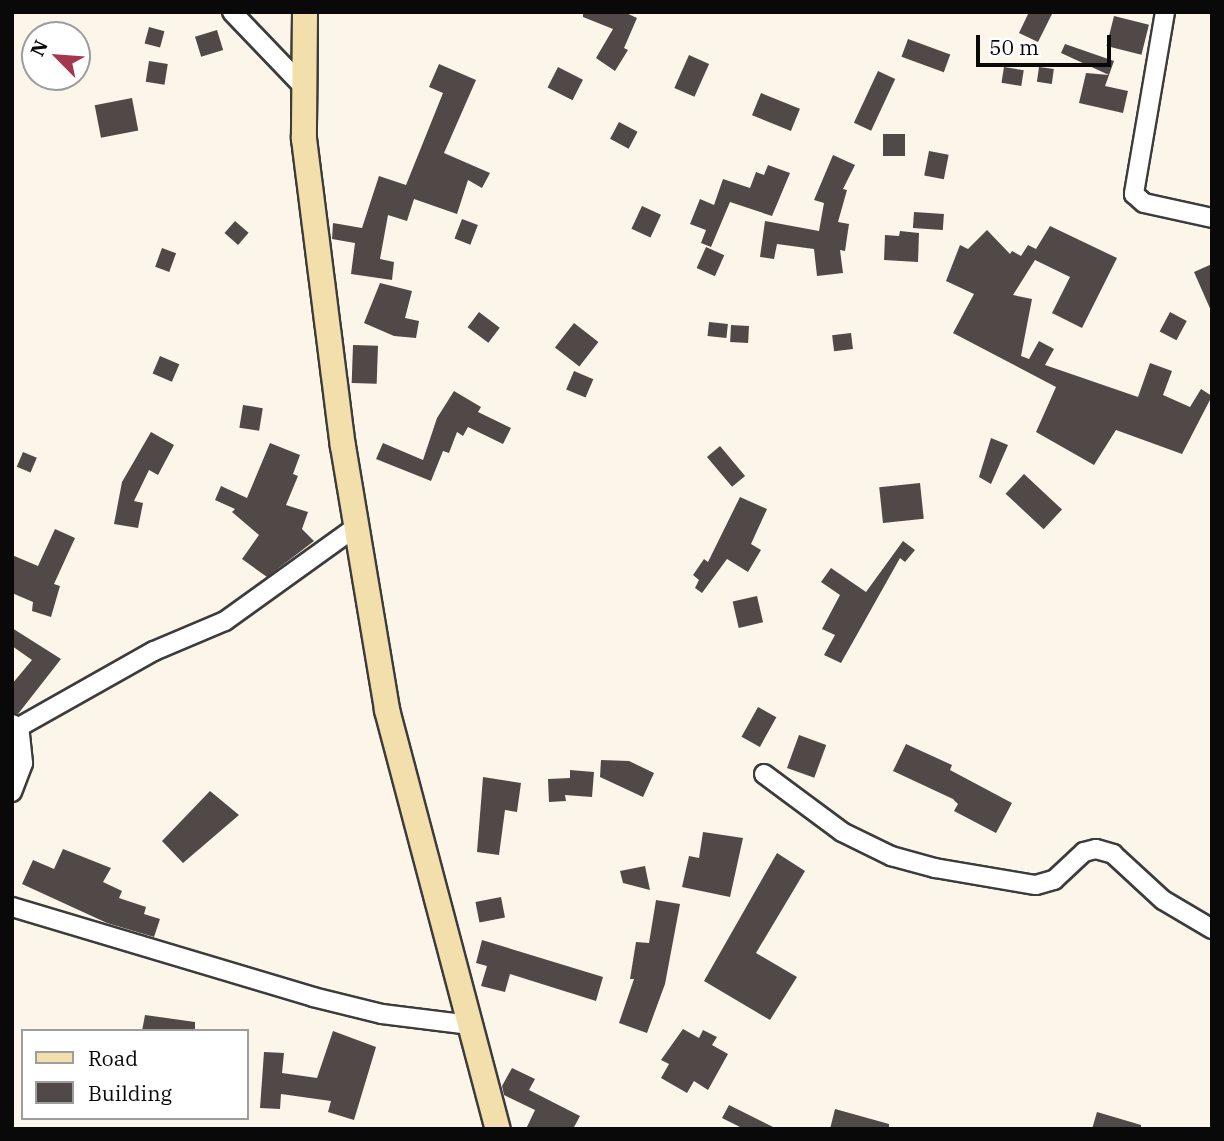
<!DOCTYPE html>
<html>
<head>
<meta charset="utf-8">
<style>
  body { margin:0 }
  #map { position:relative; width:1224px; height:1141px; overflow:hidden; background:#fcf5e9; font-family:"IBM Plex Serif",serif }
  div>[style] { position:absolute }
  .building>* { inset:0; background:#504947; transform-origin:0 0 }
  .roads { filter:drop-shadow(2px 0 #3c3c3c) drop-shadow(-2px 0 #3c3c3c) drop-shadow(0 2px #3c3c3c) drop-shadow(0 -2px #3c3c3c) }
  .street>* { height:18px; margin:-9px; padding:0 9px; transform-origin:9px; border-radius:9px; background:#fff }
  .secondary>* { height:24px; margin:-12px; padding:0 12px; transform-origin:12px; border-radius:12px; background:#f3dfac }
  span { translate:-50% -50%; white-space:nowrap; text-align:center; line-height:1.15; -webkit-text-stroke:7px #fff; paint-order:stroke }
  .frame { position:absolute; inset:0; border:14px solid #090909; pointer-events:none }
  .legend { position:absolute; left:21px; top:1029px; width:228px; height:91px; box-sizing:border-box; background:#fff; border:2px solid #9d9d9d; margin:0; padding:9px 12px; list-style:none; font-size:21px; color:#090909 }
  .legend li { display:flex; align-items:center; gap:14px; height:35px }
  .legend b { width:35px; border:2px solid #9d9d9d }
  .north { position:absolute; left:21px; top:21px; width:70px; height:70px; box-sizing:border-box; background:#fff; border:2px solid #9d9d9d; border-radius:50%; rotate:295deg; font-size:19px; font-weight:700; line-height:28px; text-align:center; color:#090909 }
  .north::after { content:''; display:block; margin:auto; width:24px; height:32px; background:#a5364f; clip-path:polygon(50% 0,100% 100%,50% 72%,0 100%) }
  .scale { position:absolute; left:976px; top:35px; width:135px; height:32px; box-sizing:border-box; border:4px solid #090909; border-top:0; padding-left:9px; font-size:21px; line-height:24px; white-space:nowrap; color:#090909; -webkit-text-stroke:5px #fff; paint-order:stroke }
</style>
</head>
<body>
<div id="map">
  <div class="building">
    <div style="clip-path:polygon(583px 12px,624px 12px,637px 18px,624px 48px,628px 50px,615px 71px,596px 58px,613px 29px,583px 17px)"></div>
    <div style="clip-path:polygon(1029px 12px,1053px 12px,1038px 42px,1019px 33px)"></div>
    <div style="left:1114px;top:16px;width:36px;height:31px;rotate:14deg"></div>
    <div style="left:149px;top:27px;width:16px;height:17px;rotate:15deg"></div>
    <div style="left:217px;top:30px;width:21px;height:23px;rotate:73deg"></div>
    <div style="left:908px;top:39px;width:45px;height:19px;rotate:20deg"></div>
    <div style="clip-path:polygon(1065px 44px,1114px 61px,1109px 75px,1061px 53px)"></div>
    <div style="left:689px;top:55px;width:22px;height:36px;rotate:24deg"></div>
    <div style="left:149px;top:61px;width:19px;height:21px;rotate:9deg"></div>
    <div style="clip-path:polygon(439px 64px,476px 80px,444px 153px,490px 173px,482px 188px,468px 180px,457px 214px,414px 199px,407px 221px,388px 215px,380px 259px,394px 262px,392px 280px,351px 274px,355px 243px,332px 239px,333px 223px,362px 228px,379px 176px,406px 185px,443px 93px,429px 87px)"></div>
    <div style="left:558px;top:67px;width:28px;height:23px;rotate:27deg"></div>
    <div style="left:1004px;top:67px;width:20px;height:16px;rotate:9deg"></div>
    <div style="left:1039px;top:67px;width:15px;height:15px;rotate:8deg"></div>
    <div style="left:878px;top:71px;width:19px;height:57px;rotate:25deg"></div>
    <div style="clip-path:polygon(1086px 73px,1109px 75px,1105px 86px,1128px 91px,1123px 113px,1079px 103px)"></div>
    <div style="left:761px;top:93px;width:42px;height:24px;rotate:22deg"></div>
    <div style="left:132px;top:98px;width:33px;height:38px;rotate:79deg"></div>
    <div style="left:619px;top:122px;width:21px;height:19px;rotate:28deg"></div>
    <div style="left:905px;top:134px;width:22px;height:22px;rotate:90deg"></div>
    <div style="left:929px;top:151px;width:20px;height:25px;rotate:11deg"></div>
    <div style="clip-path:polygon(833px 155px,855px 165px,843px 189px,847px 190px,838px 222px,849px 224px,845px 251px,840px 250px,843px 273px,817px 276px,814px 249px,777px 244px,774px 259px,760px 257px,765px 221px,819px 231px,824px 203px,814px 200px)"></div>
    <div style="clip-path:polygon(768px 165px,790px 173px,772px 216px,730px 202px,711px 247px,701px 243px,706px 230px,690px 224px,700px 199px,714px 205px,723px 179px,750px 188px,756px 172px,764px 175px)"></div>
    <div style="left:642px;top:206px;width:21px;height:25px;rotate:25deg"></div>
    <div style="left:914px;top:212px;width:30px;height:16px;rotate:4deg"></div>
    <div style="left:462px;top:219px;width:17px;height:21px;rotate:21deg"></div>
    <div style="left:235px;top:221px;width:18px;height:16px;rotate:41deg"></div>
    <div style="clip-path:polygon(1050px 226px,1117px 258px,1082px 328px,1052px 313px,1070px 277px,1035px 260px,1013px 295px,1032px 299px,1021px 356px,1029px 359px,1039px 341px,1054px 349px,1045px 365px,1138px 397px,1150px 363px,1172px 371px,1163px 395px,1190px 407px,1201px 389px,1212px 396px,1182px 454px,1116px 430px,1094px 465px,1036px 432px,1056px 387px,953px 333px,974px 294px,946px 281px,960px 245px,968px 249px,987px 230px,1010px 254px,1012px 251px,1021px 256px,1028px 245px,1036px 249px)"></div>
    <div style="clip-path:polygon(900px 231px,919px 233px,918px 262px,884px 260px,885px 235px,899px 236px)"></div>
    <div style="left:706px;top:247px;width:20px;height:23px;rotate:24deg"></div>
    <div style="left:162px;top:248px;width:15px;height:20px;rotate:20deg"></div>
    <div style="clip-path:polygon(1212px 264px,1212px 313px,1194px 272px)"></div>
    <div style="clip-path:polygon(380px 283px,412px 291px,405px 318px,419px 321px,416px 338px,394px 336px,364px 323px)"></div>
    <div style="left:479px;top:312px;width:26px;height:19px;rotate:37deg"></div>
    <div style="left:1170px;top:312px;width:19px;height:22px;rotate:28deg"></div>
    <div style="left:709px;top:322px;width:19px;height:14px;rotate:6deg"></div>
    <div style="left:574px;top:323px;width:31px;height:31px;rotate:38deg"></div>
    <div style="left:731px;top:325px;width:18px;height:17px;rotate:3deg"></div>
    <div style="left:851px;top:333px;width:16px;height:19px;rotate:83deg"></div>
    <div style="left:353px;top:345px;width:25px;height:38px;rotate:2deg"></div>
    <div style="left:160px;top:356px;width:21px;height:19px;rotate:23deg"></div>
    <div style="left:574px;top:371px;width:21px;height:20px;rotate:23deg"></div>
    <div style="clip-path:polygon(454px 391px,481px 407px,478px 412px,511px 428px,503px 444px,468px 427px,463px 436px,457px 432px,449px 453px,443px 451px,431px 481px,376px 459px,383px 443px,423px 460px,437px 418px)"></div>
    <div style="left:243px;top:405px;width:20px;height:23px;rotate:9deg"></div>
    <div style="clip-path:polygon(151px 432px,174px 445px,158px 475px,149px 470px,134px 501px,143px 503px,138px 528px,114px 524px,122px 482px)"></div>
    <div style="clip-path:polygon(991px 438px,1008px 445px,991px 484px,979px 477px)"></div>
    <div style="clip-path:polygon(270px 443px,300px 455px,293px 474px,298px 476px,286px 505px,308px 512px,302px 529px,314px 541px,267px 577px,242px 559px,259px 535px,232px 512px,235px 509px,215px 500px,221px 486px,247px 498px)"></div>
    <div style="left:720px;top:446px;width:39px;height:17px;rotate:50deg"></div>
    <div style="left:23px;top:452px;width:15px;height:16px;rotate:23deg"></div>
    <div style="left:1024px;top:474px;width:52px;height:27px;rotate:43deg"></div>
    <div style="left:920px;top:483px;width:36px;height:41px;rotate:84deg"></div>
    <div style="clip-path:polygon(740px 497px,767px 509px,751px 544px,761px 550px,748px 572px,727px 559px,702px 593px,695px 588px,699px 580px,693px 575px,704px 559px,708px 562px)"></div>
    <div style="clip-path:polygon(55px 529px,75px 538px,54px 584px,60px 586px,51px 617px,32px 611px,33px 602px,12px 593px,12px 555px,38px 566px)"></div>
    <div style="clip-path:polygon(903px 541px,915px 550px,905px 562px,900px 558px,841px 663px,824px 655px,835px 635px,822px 629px,840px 595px,821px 582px,831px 568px,866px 592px)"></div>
    <div style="left:757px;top:596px;width:27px;height:25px;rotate:77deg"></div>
    <div style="clip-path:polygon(12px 628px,61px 659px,18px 714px,12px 713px,12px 684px,32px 660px,12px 646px)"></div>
    <div style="left:758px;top:707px;width:21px;height:34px;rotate:29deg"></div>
    <div style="left:799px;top:735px;width:29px;height:35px;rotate:20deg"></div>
    <div style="clip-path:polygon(906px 744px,952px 765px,950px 770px,1012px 803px,996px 833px,954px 811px,958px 804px,953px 799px,893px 771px)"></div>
    <div style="clip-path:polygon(601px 760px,629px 761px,654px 773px,643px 797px,600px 777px)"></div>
    <div style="clip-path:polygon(570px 770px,594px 772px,592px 797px,565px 795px,566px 801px,549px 802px,548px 779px,570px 778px)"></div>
    <div style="clip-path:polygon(483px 777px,521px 783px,517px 812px,505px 810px,499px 855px,477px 852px)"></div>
    <div style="clip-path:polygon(210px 791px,239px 815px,183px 863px,162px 841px)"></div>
    <div style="clip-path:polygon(703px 832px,743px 838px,730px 897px,682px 887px,689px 856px,699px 858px)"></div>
    <div style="clip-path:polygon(63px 849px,111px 868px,103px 882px,122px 891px,119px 898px,146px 907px,144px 914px,160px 919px,154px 937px,107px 923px,22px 884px,33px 860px,54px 869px)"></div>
    <div style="clip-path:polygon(777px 853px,805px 871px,756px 953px,797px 977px,770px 1020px,704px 981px)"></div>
    <div style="clip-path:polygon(645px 866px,650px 890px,623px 883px,620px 871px)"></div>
    <div style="left:501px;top:897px;width:21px;height:26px;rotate:79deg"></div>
    <div style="clip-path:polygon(656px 900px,680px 904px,665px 984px,647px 1033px,619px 1023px,634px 979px,630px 979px,636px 942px,649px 943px)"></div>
    <div style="clip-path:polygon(482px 940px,603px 977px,596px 1001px,510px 974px,505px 992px,481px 986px,487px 966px,476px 963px)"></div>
    <div style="clip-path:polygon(145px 1015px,195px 1022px,195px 1031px,142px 1031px)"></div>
    <div style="clip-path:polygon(683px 1029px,699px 1038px,703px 1030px,717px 1037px,712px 1045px,728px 1054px,708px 1090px,694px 1081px,687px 1093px,661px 1078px,669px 1064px,661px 1060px)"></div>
    <div style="clip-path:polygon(333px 1031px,376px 1047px,354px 1120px,328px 1112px,331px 1101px,281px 1094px,280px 1109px,260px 1108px,264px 1052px,284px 1053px,282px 1073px,317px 1078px)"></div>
    <div style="clip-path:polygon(512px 1068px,535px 1079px,529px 1090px,580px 1116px,573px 1129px,526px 1129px,535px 1110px,504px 1095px,502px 1086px)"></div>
    <div style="clip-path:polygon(729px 1105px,777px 1129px,744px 1129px,722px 1118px)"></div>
    <div style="clip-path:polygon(835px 1109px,889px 1124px,889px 1129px,830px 1129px)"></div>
    <div style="clip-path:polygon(1097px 1112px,1141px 1125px,1141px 1129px,1092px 1129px)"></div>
  </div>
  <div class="roads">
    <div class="street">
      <div style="left:232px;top:12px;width:101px;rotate:46.2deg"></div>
      <div style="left:1165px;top:12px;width:185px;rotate:99.7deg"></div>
      <div style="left:1134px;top:194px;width:13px;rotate:42deg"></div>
      <div style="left:1144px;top:203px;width:70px;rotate:12.4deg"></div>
      <div style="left:12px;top:724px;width:8px;rotate:23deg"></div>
      <div style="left:19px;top:727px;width:155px;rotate:-29.4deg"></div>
      <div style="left:154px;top:651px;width:77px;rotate:-22.9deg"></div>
      <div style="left:225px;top:621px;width:161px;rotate:-35.7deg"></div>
      <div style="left:764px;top:774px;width:97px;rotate:36.6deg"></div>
      <div style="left:842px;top:832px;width:55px;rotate:26.1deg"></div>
      <div style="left:891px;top:856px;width:46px;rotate:15.3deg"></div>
      <div style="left:935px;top:868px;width:102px;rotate:9.6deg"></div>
      <div style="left:1036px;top:885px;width:19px;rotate:-16deg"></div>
      <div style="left:1054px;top:880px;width:41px;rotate:-43deg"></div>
      <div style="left:1084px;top:852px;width:12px;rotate:-14deg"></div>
      <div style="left:1096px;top:849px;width:18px;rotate:16deg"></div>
      <div style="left:1113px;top:854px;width:68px;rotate:42.6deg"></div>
      <div style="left:1163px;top:900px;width:57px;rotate:30.6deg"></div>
      <div style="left:12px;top:792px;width:31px;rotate:-69deg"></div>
      <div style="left:23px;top:763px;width:36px;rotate:-96deg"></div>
      <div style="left:12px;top:907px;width:314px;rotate:16.6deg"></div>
      <div style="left:313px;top:997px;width:71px;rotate:13.8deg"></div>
      <div style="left:382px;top:1014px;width:89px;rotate:7.1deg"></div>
    </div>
    <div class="secondary">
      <div style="left:305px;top:12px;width:127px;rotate:90.5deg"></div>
      <div style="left:304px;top:139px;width:309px;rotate:82.8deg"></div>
      <div style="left:343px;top:446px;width:268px;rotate:80.5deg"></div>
      <div style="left:387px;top:710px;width:433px;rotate:75.2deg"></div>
    </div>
  </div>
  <div class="frame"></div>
  <ul class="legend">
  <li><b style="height:9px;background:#f3dfac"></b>Road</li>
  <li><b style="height:19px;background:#504947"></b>Building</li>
  </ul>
  <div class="north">N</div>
  <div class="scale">50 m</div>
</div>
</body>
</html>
